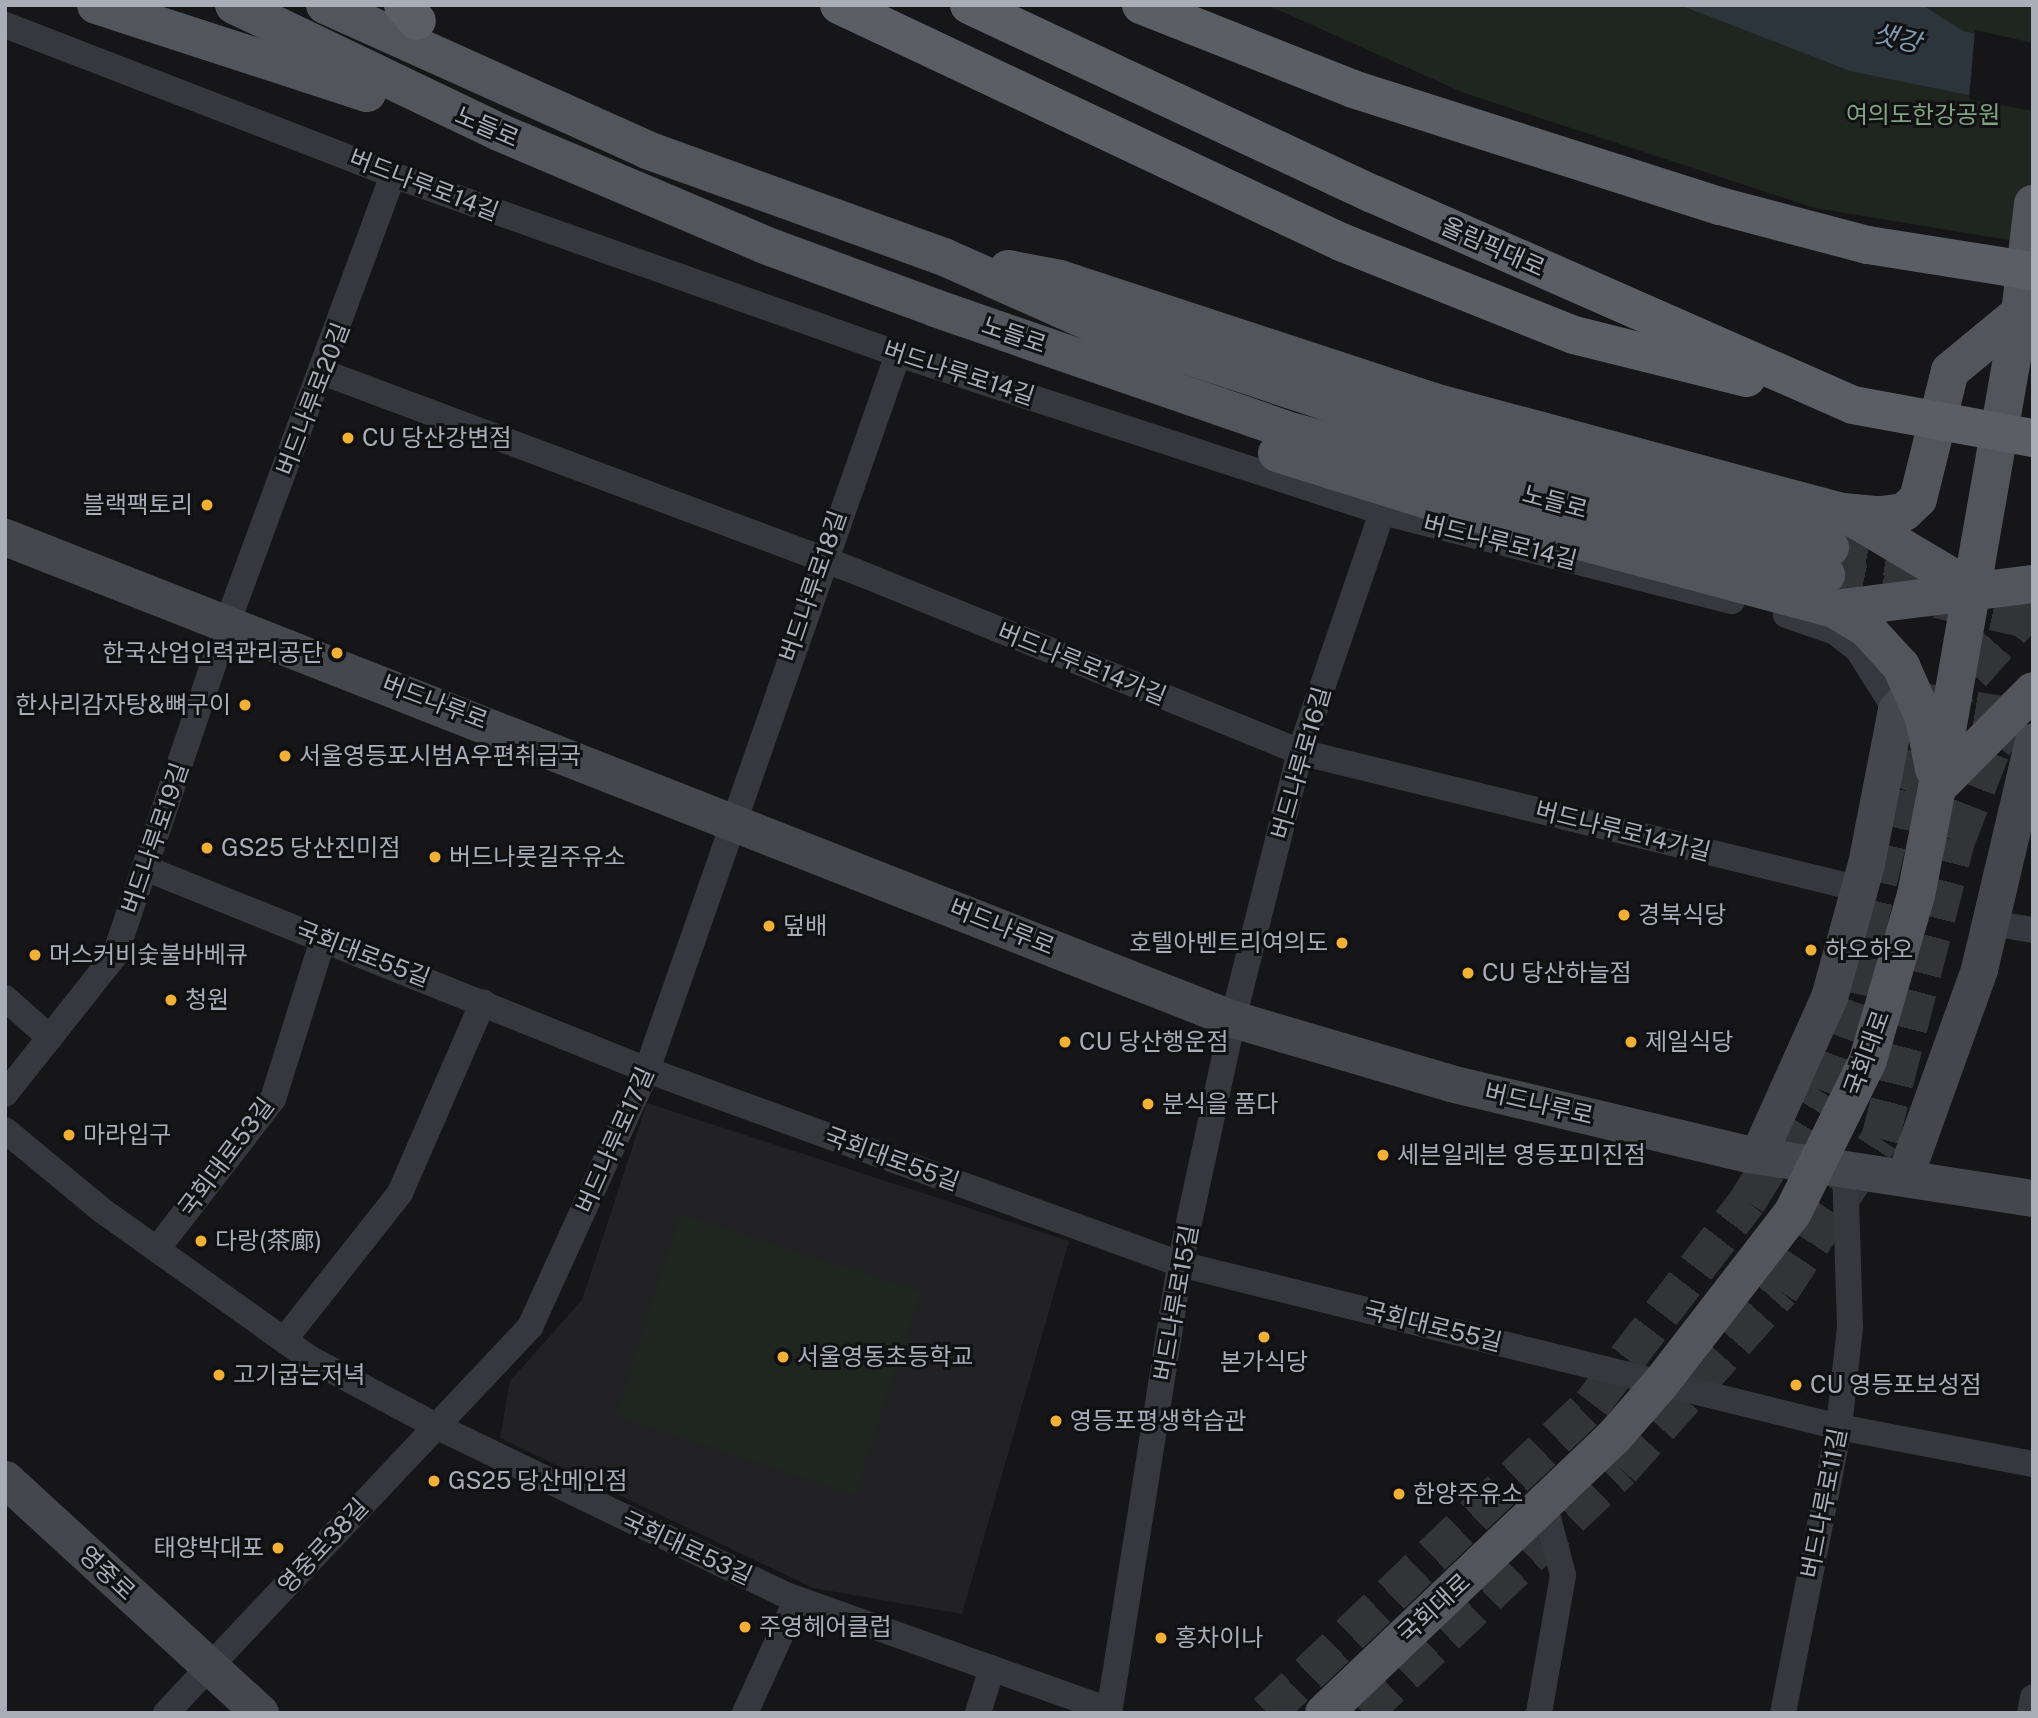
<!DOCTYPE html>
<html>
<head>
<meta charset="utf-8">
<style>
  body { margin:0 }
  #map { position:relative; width:2038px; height:1718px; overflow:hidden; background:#161618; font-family:"Public Sans","Noto Sans KR",sans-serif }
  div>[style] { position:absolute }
  .built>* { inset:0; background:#222225 }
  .green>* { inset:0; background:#1e261f; transform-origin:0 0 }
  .water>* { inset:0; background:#2c353c }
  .pier>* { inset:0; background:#161618 }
  .secondary-tunnel>* { height:37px; margin-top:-18.5px; transform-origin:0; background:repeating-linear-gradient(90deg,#333438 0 37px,transparent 0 55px) }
  .primary-tunnel>* { height:38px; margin-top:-19px; transform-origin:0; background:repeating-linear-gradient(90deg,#333438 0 38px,transparent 0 57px) }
  .trunk-tunnel>* { height:38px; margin-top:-19px; transform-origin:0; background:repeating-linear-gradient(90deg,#333438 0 38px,transparent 0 57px) }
  .minor>* { height:26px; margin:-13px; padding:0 13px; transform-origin:13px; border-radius:13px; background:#37383d }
  .secondary>* { height:37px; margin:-18.5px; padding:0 18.5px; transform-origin:18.5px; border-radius:18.5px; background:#45474d }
  .primary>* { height:38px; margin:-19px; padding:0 19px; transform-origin:19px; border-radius:19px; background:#53555c }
  .trunk>* { height:38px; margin:-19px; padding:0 19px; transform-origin:19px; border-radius:19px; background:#5b5e65 }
  .dots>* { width:19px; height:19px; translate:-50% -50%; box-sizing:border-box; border:4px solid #111113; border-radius:50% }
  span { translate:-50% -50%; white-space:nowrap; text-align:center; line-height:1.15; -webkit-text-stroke:6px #111113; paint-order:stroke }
  .park-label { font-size:24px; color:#7fa381 }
  .street-label { font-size:24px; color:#a8adb8 }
  .poi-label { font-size:24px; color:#a8adb8 }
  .left { translate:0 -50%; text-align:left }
  .right { translate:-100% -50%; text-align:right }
  .water-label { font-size:26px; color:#7f9bb3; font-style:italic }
  .frame { position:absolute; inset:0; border:7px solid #a8adb8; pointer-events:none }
</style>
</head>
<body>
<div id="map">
  <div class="built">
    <div style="clip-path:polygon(647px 1103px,1069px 1241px,962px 1614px,813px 1588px,500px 1438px,510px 1381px,582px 1300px)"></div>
  </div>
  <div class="green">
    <div style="clip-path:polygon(1267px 5px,2033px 5px,2033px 244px,1815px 208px,1464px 93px)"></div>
    <div style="left:681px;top:1214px;width:252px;height:213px;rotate:18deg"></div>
  </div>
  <div class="water">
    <div style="clip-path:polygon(1680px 5px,1922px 5px,1963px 31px,2033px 47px,2033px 108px,1850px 71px)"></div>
  </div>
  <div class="pier">
    <div style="clip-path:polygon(1975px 30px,2033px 43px,2033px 111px,1969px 99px)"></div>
  </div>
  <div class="secondary-tunnel">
    <div style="left:1921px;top:701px;width:107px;rotate:9.1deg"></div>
  </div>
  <div class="primary-tunnel">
    <div style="left:1830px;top:547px;width:98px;rotate:9.4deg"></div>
    <div style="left:1826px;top:575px;width:212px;rotate:12.3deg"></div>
  </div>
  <div class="trunk-tunnel">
    <div style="left:1267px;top:1713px;width:448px;rotate:-43.6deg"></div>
    <div style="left:1592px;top:1404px;width:255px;rotate:-52.5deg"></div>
    <div style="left:1747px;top:1202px;width:133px;rotate:-58.2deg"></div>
    <div style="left:1817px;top:1089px;width:102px;rotate:-70deg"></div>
    <div style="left:1852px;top:993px;width:211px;rotate:-76.8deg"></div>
    <div style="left:1900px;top:788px;width:80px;rotate:-64.7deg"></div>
    <div style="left:1934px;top:716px;width:149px;rotate:-48.3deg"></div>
    <div style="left:1363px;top:1713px;width:355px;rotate:-43.4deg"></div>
    <div style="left:1621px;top:1469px;width:239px;rotate:-48.2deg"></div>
    <div style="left:1780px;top:1291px;width:182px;rotate:-56.7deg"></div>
    <div style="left:1880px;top:1139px;width:308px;rotate:-75.7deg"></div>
    <div style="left:1956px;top:841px;width:105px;rotate:-68.8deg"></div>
    <div style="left:1994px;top:743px;width:25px;rotate:-50deg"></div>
  </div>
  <div class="minor">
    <div style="left:5px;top:25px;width:416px;rotate:21.1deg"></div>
    <div style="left:393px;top:175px;width:536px;rotate:19.52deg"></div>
    <div style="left:898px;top:354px;width:509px;rotate:18.08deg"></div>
    <div style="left:1382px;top:512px;width:361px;rotate:14.3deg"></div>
    <div style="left:325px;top:373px;width:568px;rotate:20.51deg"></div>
    <div style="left:857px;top:572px;width:478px;rotate:22.1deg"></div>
    <div style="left:1300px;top:752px;width:577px;rotate:13.75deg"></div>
    <div style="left:1786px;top:615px;width:52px;rotate:19.1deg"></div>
    <div style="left:1835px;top:632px;width:29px;rotate:38deg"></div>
    <div style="left:1858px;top:650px;width:71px;rotate:57.7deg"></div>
    <div style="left:145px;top:868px;width:541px;rotate:21.92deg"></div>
    <div style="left:647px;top:1070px;width:567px;rotate:20deg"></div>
    <div style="left:1180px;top:1264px;width:679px;rotate:13.89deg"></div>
    <div style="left:1839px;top:1427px;width:197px;rotate:10.8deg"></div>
    <div style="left:1990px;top:923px;width:44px;rotate:9.2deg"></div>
    <div style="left:5px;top:998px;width:60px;rotate:41.6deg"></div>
    <div style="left:5px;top:1094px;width:177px;rotate:-51.6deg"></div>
    <div style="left:115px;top:955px;width:353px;rotate:-71.3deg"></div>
    <div style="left:228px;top:621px;width:476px;rotate:-69.7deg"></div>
    <div style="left:5px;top:1130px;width:127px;rotate:39.6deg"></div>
    <div style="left:103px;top:1211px;width:253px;rotate:35.5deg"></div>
    <div style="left:309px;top:1358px;width:144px;rotate:28.2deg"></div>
    <div style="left:436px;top:1426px;width:386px;rotate:25.8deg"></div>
    <div style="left:783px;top:1594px;width:346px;rotate:19.6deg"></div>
    <div style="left:157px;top:1249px;width:190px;rotate:-52.3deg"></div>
    <div style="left:273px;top:1099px;width:168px;rotate:-72.6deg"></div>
    <div style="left:284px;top:1340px;width:187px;rotate:-51.7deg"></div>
    <div style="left:400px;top:1193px;width:208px;rotate:-66.5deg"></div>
    <div style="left:166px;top:1713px;width:531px;rotate:-46.68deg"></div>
    <div style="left:530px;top:1327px;width:282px;rotate:-65.5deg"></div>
    <div style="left:647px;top:1070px;width:759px;rotate:-70.68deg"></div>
    <div style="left:745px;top:1713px;width:125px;rotate:-65.5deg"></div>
    <div style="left:978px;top:1713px;width:47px;rotate:-72.7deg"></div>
    <div style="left:1109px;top:1713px;width:455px;rotate:-81deg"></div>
    <div style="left:1180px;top:1264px;width:251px;rotate:-77.8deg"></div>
    <div style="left:1233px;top:1019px;width:275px;rotate:-75.9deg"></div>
    <div style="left:1300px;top:752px;width:254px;rotate:-71.1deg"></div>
    <div style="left:1539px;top:1713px;width:140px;rotate:-80.1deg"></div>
    <div style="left:1563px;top:1575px;width:74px;rotate:-104.8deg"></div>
    <div style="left:1783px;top:1713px;width:291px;rotate:-78.9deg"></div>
    <div style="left:1839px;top:1427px;width:101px;rotate:-83.7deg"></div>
    <div style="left:1850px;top:1327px;width:162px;rotate:-91.8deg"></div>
    <div style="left:2030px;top:1713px;width:16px;rotate:-79deg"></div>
  </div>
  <div class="secondary">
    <div style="left:5px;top:537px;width:1319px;rotate:21.43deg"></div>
    <div style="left:1233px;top:1019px;width:226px;rotate:16.4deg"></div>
    <div style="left:1450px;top:1083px;width:306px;rotate:13.4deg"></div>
    <div style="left:1748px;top:1154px;width:288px;rotate:8.8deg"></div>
    <div style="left:1758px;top:1155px;width:173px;rotate:-65.8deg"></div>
    <div style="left:1829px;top:997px;width:138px;rotate:-74.5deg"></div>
    <div style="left:1866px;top:864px;width:157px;rotate:-79deg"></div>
    <div style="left:1896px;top:710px;width:15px;rotate:-48deg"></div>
    <div style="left:1905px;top:1175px;width:219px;rotate:-70.2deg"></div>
    <div style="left:1979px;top:969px;width:234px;rotate:-76.7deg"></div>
    <div style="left:5px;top:1479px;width:346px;rotate:42.5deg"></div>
  </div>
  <div class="primary">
    <div style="left:96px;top:5px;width:285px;rotate:18deg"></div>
    <div style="left:234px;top:5px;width:294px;rotate:25.6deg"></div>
    <div style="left:499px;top:132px;width:289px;rotate:23deg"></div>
    <div style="left:765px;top:245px;width:181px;rotate:20.3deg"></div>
    <div style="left:935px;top:308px;width:380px;rotate:19.1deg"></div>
    <div style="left:1294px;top:432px;width:551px;rotate:15.05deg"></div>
    <div style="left:325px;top:5px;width:353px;rotate:24.2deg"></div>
    <div style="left:647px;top:150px;width:316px;rotate:19.8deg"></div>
    <div style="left:944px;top:257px;width:172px;rotate:24deg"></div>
    <div style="left:1101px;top:327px;width:316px;rotate:18.3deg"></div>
    <div style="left:1401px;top:426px;width:446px;rotate:15.8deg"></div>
    <div style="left:1008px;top:269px;width:53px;rotate:10.9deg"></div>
    <div style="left:1060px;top:279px;width:394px;rotate:18.2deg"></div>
    <div style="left:1434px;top:402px;width:424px;rotate:15.1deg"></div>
    <div style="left:1843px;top:512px;width:38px;rotate:5deg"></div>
    <div style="left:1881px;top:515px;width:23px;rotate:-7deg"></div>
    <div style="left:1904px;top:512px;width:19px;rotate:-43deg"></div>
    <div style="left:1918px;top:499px;width:132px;rotate:-76deg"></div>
    <div style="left:1950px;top:371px;width:91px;rotate:-39.6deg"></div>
    <div style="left:1277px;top:453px;width:157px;rotate:17.4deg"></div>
    <div style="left:1427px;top:500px;width:421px;rotate:15deg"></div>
    <div style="left:1834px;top:609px;width:37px;rotate:31deg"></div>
    <div style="left:1866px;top:628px;width:52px;rotate:47.4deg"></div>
    <div style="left:1901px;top:666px;width:57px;rotate:66.1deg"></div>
    <div style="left:1924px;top:718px;width:52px;rotate:78.9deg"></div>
    <div style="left:1846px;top:514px;width:149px;rotate:30.7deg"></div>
    <div style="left:1834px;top:609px;width:201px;rotate:-7.2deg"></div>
    <div style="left:1937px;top:788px;width:136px;rotate:-45.3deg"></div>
    <div style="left:1324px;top:1713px;width:399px;rotate:-43.6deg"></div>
    <div style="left:1613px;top:1438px;width:73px;rotate:-48.9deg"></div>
    <div style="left:1661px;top:1383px;width:216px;rotate:-52.3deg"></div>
    <div style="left:1793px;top:1212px;width:169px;rotate:-63.7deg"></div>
    <div style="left:1868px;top:1060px;width:172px;rotate:-73.8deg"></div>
    <div style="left:1916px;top:895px;width:109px;rotate:-78.9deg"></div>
    <div style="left:1937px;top:788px;width:482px;rotate:-80.1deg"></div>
    <div style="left:2020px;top:313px;width:110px;rotate:-83.2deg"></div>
  </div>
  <div class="trunk">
    <div style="left:403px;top:5px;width:21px;rotate:49deg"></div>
    <div style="left:839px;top:5px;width:555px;rotate:25.27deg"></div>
    <div style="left:1341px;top:242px;width:251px;rotate:21.8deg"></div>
    <div style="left:1574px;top:335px;width:178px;rotate:14deg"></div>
    <div style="left:969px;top:5px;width:446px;rotate:25.1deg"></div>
    <div style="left:1373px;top:194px;width:524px;rotate:23.73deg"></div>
    <div style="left:1853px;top:405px;width:183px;rotate:10.4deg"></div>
    <div style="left:1141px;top:5px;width:228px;rotate:21.6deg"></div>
    <div style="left:1353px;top:89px;width:385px;rotate:17.7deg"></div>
    <div style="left:1720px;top:206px;width:153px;rotate:14.8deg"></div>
    <div style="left:1868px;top:245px;width:167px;rotate:9deg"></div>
  </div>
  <div class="dots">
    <div style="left:348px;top:438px;background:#f2b134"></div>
    <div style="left:207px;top:505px;background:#f2b134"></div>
    <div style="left:337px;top:653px;background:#f2b134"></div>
    <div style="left:245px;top:705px;background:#f2b134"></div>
    <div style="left:285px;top:756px;background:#f2b134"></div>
    <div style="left:207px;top:848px;background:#f2b134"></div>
    <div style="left:435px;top:857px;background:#f2b134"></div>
    <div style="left:1624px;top:915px;background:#f2b134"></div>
    <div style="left:769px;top:926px;background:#f2b134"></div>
    <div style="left:1342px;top:943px;background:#f2b134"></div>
    <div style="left:1811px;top:950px;background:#f2b134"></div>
    <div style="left:35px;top:955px;background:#f2b134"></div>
    <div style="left:1468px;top:973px;background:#f2b134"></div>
    <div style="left:171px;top:1000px;background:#f2b134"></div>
    <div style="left:1065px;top:1042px;background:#f2b134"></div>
    <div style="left:1631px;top:1042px;background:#f2b134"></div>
    <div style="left:1148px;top:1104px;background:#f2b134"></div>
    <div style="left:69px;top:1135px;background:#f2b134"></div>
    <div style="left:1383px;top:1155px;background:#f2b134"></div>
    <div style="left:201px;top:1241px;background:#f2b134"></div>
    <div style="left:1264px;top:1337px;background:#f2b134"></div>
    <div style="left:783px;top:1357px;background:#f2b134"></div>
    <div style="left:219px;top:1375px;background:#f2b134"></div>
    <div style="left:1796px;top:1385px;background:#f2b134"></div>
    <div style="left:1056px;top:1421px;background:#f2b134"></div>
    <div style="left:434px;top:1481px;background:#f2b134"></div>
    <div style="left:1399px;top:1494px;background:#f2b134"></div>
    <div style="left:278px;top:1548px;background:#f2b134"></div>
    <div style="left:745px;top:1627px;background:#f2b134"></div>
    <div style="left:1161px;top:1638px;background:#f2b134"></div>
  </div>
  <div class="park-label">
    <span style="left:1923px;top:115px">여의도한강공원</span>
  </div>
  <div class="street-label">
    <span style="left:487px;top:127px;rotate:23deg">노들로</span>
    <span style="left:424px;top:185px;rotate:21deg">버드나루로14길</span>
    <span style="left:1493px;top:247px;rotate:24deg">올림픽대로</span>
    <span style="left:1014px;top:335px;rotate:19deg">노들로</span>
    <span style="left:959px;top:373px;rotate:18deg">버드나루로14길</span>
    <span style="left:313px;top:399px;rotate:-69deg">버드나루로20길</span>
    <span style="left:1555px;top:502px;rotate:15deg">노들로</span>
    <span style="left:1500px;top:542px;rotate:14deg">버드나루로14길</span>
    <span style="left:813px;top:586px;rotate:-71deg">버드나루로18길</span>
    <span style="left:1082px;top:664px;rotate:22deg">버드나루로14가길</span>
    <span style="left:435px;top:702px;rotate:21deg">버드나루로</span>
    <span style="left:1301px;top:763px;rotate:-74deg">버드나루로16길</span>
    <span style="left:1623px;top:831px;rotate:14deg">버드나루로14가길</span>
    <span style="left:155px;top:838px;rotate:-71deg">버드나루로19길</span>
    <span style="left:1002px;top:927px;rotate:22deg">버드나루로</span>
    <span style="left:363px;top:954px;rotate:21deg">국회대로55길</span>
    <span style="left:1867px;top:1053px;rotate:-70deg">국회대로</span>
    <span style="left:1539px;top:1104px;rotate:13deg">버드나루로</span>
    <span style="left:615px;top:1140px;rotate:-66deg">버드나루로17길</span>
    <span style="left:226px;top:1157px;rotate:-53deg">국회대로53길</span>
    <span style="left:892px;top:1159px;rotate:20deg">국회대로55길</span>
    <span style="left:1176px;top:1303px;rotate:-80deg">버드나루로15길</span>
    <span style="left:1433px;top:1326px;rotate:14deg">국회대로55길</span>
    <span style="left:1824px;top:1503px;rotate:-79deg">버드나루로11길</span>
    <span style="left:323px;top:1546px;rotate:-47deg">영중로38길</span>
    <span style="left:687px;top:1548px;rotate:25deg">국회대로53길</span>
    <span style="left:107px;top:1573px;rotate:43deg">영중로</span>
    <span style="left:1434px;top:1608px;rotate:-43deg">국회대로</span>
  </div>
  <div class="poi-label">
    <span class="left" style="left:362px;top:438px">CU 당산강변점</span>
    <span class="right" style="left:193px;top:505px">블랙팩토리</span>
    <span class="right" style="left:323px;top:653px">한국산업인력관리공단</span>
    <span class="right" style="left:231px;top:705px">한사리감자탕&amp;뼈구이</span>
    <span class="left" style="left:299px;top:756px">서울영등포시범A우편취급국</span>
    <span class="left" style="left:221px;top:848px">GS25 당산진미점</span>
    <span class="left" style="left:449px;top:857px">버드나룻길주유소</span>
    <span class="left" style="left:1638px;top:915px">경북식당</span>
    <span class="left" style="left:783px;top:926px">덮배</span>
    <span class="right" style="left:1328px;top:943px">호텔아벤트리여의도</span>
    <span class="left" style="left:1825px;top:950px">하오하오</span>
    <span class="left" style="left:49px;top:955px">머스커비숯불바베큐</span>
    <span class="left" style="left:1482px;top:973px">CU 당산하늘점</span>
    <span class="left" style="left:185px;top:1000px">청원</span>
    <span class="left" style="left:1079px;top:1042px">CU 당산행운점</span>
    <span class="left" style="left:1645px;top:1042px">제일식당</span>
    <span class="left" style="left:1162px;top:1104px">분식을 품다</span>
    <span class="left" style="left:83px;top:1135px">마라입구</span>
    <span class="left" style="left:1397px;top:1155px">세븐일레븐 영등포미진점</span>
    <span class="left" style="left:215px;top:1241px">다랑(茶廊)</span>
    <span class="left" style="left:797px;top:1357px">서울영동초등학교</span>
    <span style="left:1264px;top:1362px">본가식당</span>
    <span class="left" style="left:233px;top:1375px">고기굽는저녁</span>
    <span class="left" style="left:1810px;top:1385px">CU 영등포보성점</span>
    <span class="left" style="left:1070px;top:1421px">영등포평생학습관</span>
    <span class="left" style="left:448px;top:1481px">GS25 당산메인점</span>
    <span class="left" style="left:1413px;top:1494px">한양주유소</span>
    <span class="right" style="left:264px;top:1548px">태양박대포</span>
    <span class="left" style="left:759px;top:1627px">주영헤어클럽</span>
    <span class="left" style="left:1175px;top:1638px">홍차이나</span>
  </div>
  <div class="water-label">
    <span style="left:1897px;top:38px;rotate:14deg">샛강</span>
  </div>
  <div class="frame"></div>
</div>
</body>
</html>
